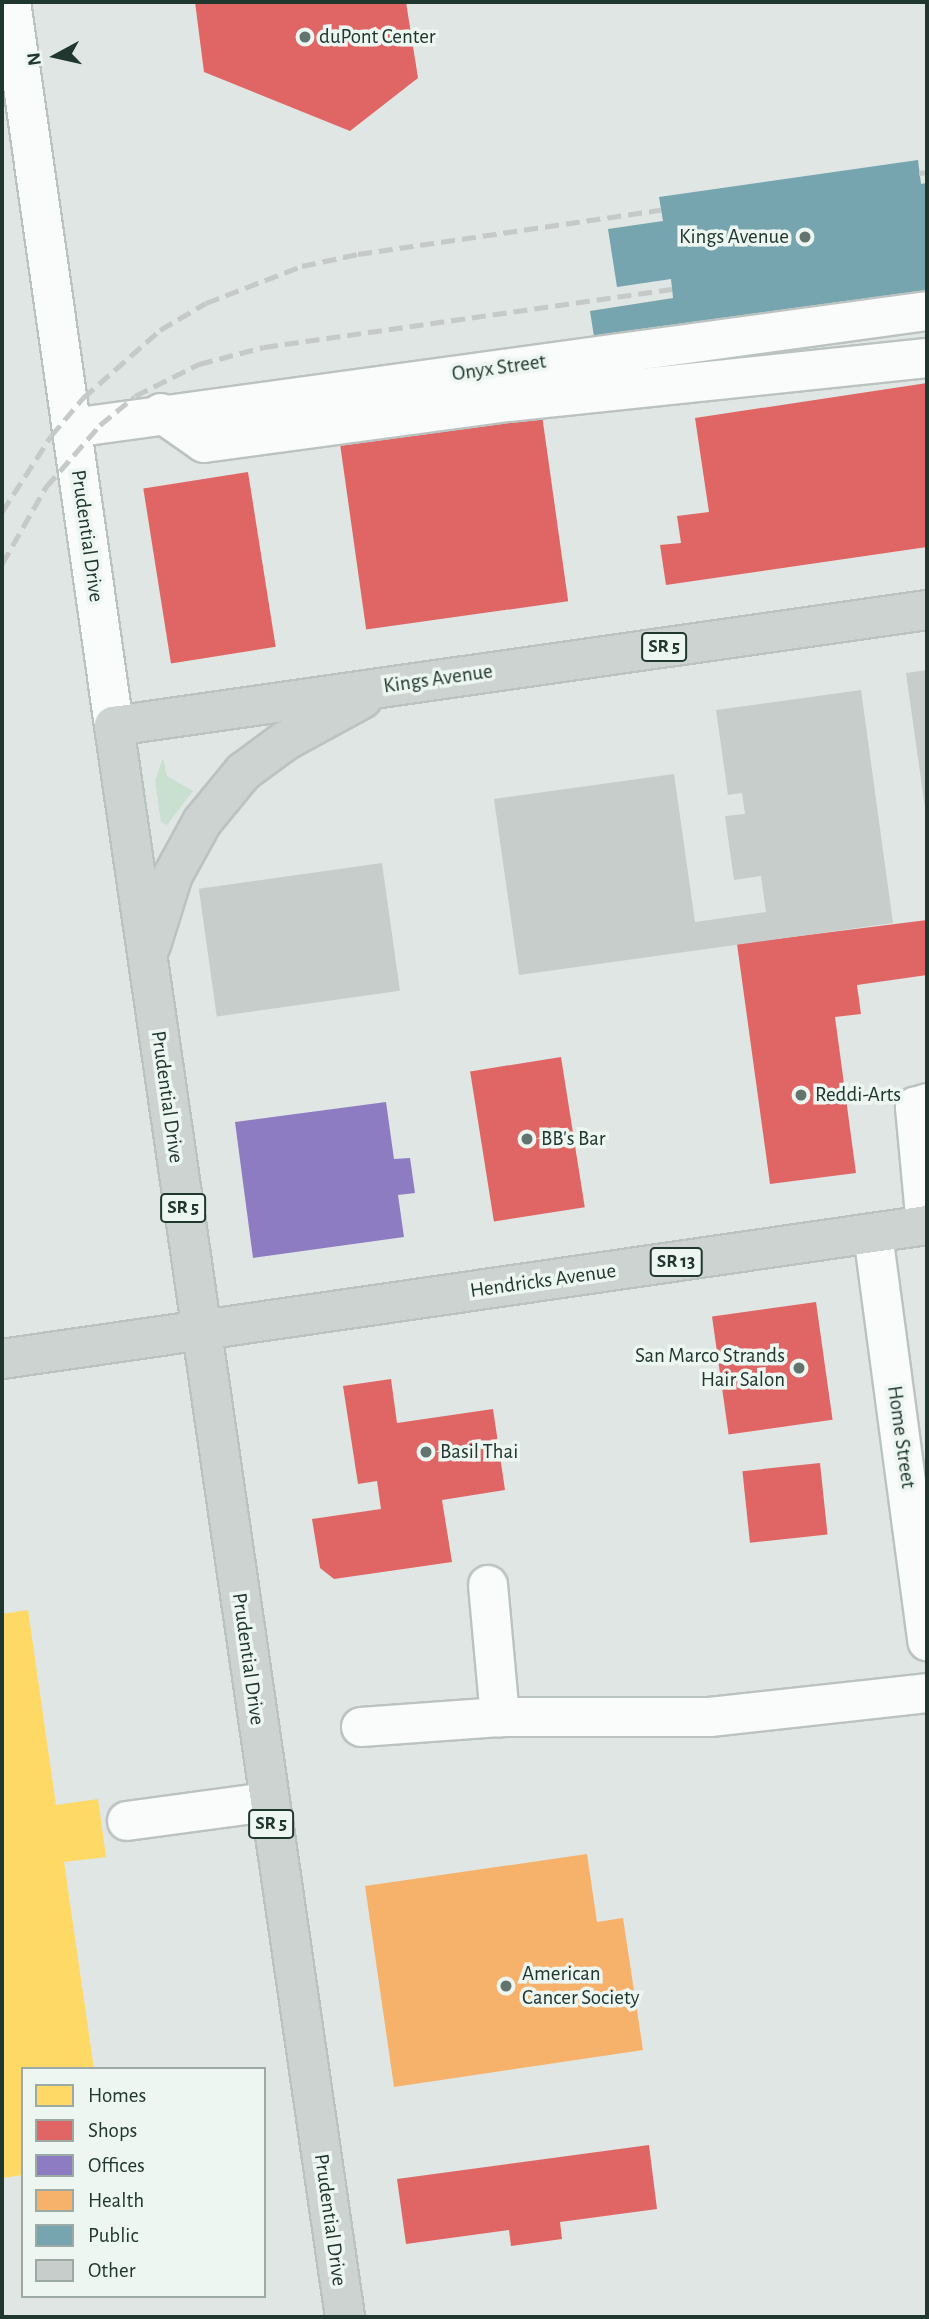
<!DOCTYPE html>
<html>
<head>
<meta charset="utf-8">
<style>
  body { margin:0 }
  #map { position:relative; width:929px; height:2319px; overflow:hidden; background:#e0e6e3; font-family:"Alegreya Sans",sans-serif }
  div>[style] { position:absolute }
  .green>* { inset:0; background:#c9dfcf }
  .homes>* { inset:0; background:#ffd966 }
  .shops>* { inset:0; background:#e06666; transform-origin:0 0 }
  .offices>* { inset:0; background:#8e7cc3 }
  .health>* { inset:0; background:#f6b26b }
  .public>* { inset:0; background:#76a5af }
  .building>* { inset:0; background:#c7cdca; transform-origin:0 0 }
  .roads { filter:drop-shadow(2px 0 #bbc3c0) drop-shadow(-2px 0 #bbc3c0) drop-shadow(0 2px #bbc3c0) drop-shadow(0 -2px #bbc3c0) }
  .minor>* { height:38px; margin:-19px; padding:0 19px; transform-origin:19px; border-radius:19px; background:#fafbfb }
  .major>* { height:38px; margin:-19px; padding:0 19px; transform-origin:19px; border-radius:19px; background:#ccd3d1 }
  .rail>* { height:5px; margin-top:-2.5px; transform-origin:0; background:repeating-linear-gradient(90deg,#c5c9c8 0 14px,transparent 0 21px) }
  .dots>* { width:19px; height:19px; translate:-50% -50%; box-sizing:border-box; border:4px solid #edf6f1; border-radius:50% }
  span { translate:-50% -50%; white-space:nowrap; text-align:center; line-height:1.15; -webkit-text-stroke:7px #edf6f1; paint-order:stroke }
  .shield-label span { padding:2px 5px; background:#edf6f1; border:2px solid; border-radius:5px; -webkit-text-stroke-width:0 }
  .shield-label { font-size:19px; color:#203730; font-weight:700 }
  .poi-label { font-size:21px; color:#203730 }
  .left { translate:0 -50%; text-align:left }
  .right { translate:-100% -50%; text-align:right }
  .street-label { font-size:21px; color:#203730 }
  .frame { position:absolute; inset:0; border:4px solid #203730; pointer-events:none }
  .legend { position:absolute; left:21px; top:2067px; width:245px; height:231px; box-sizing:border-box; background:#edf6f1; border:2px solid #9baaa4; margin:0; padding:9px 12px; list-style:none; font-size:21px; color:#203730 }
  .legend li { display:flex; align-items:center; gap:14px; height:35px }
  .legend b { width:35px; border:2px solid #9baaa4 }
  .north { position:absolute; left:21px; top:21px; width:70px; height:70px; -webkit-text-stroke:5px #edf6f1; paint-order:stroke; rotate:262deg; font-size:19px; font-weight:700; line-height:28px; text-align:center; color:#203730 }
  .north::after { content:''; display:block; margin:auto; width:24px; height:32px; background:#203730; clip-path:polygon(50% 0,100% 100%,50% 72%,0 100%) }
</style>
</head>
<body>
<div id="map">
  <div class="green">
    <div style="clip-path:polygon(163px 758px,167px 776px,193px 791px,167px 825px,161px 822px,155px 781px)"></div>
  </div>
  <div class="homes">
    <div style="clip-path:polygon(28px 1610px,56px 1805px,98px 1799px,106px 1857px,64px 1862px,94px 2069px,23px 2069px,23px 2175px,2px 2178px,2px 1614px)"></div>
  </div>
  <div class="shops">
    <div style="clip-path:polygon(195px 2px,406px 2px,418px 78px,350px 131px,204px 72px)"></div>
    <div style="clip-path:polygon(927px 383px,927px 547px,666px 585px,660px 545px,681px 543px,677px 516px,709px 512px,695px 418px)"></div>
    <div style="left:542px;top:415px;width:188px;height:204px;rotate:82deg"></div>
    <div style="left:248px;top:472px;width:177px;height:106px;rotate:81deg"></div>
    <div style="clip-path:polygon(927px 920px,927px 975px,857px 985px,861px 1014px,835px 1017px,856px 1173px,770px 1184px,737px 944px)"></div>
    <div style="left:561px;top:1057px;width:152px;height:92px;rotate:81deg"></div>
    <div style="left:816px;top:1302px;width:119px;height:105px;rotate:82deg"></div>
    <div style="clip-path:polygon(391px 1379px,397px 1423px,493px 1409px,505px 1490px,442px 1500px,452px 1562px,334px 1579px,320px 1568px,312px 1519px,381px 1509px,377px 1481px,358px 1484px,343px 1386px)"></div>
    <div style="left:820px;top:1463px;width:72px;height:78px;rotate:84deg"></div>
    <div style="clip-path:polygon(649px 2145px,657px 2209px,560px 2222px,562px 2239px,511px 2246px,509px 2230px,406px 2244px,397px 2179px)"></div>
  </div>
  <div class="offices">
    <div style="clip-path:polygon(386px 1102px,394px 1159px,410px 1158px,415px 1193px,398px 1195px,404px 1237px,253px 1258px,235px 1122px)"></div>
  </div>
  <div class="health">
    <div style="clip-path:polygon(587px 1854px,597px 1922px,623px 1918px,643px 2050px,394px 2087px,365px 1886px)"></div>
  </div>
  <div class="public">
    <div style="clip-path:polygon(918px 160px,921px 184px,927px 183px,927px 296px,595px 343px,590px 311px,673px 298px,671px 279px,617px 287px,608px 229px,663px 221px,659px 197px)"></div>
  </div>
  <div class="building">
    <div style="clip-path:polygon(927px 670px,927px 815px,926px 815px,906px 673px)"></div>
    <div style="clip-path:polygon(861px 690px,893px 923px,519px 975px,494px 799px,674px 774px,695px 922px,766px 912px,761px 876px,734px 880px,725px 816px,745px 814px,742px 793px,728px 795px,716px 710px)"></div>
    <div style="left:382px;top:863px;width:129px;height:185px;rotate:82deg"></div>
  </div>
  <div class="roads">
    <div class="minor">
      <div style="left:11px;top:2px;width:731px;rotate:81.9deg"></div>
      <div style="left:161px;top:413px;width:52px;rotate:34.9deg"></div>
      <div style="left:204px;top:443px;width:307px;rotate:-7.7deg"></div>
      <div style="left:508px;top:402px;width:421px;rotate:-6deg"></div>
      <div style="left:72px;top:428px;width:863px;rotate:-7.79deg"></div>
      <div style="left:926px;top:1226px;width:120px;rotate:-95.3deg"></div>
      <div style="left:915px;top:1107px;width:13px;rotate:-18deg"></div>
      <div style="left:873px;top:1234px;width:411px;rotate:82.4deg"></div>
      <div style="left:488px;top:1585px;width:133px;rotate:84.8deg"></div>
      <div style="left:361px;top:1727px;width:139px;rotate:-4.1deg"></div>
      <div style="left:500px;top:1717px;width:210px"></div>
      <div style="left:710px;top:1717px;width:218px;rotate:-6.3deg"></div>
      <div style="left:127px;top:1821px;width:142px;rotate:-7.7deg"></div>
    </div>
    <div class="major">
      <div style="left:151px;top:945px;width:73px;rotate:-72.6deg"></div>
      <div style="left:173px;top:875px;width:60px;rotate:-61.3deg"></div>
      <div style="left:202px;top:822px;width:65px;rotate:-50.6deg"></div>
      <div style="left:243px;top:772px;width:52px;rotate:-36.4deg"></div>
      <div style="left:285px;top:741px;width:88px;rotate:-28.6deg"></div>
      <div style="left:2px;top:1359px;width:935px;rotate:-8.24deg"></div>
      <div style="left:345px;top:2317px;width:1608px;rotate:-98.26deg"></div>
      <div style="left:114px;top:726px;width:821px;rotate:-8.12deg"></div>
    </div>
  </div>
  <div class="rail">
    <div style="left:919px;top:173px;width:8px;rotate:-7deg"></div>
    <div style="left:2px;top:512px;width:90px;rotate:-57.2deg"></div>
    <div style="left:51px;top:436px;width:50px;rotate:-49.9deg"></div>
    <div style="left:83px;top:398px;width:103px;rotate:-41.4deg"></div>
    <div style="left:160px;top:330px;width:53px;rotate:-30.4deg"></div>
    <div style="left:206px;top:303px;width:103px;rotate:-21.1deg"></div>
    <div style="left:302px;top:266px;width:57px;rotate:-12.1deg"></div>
    <div style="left:358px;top:254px;width:306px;rotate:-8.3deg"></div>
    <div style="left:2px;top:564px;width:89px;rotate:-60.3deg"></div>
    <div style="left:46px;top:487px;width:82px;rotate:-48.9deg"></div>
    <div style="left:100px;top:425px;width:45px;rotate:-39.6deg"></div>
    <div style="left:135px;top:396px;width:72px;rotate:-26.6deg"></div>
    <div style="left:199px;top:364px;width:67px;rotate:-14.7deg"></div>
    <div style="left:264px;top:347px;width:412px;rotate:-8.1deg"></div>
  </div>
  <div class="dots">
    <div style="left:305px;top:37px;background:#63746f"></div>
    <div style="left:805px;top:237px;background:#63746f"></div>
    <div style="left:801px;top:1095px;background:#63746f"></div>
    <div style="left:527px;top:1139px;background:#63746f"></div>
    <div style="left:799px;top:1368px;background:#63746f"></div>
    <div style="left:426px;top:1452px;background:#63746f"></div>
    <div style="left:506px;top:1986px;background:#63746f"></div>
  </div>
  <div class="shield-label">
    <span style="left:664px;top:647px">SR 5</span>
    <span style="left:183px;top:1208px">SR 5</span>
    <span style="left:676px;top:1262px">SR 13</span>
    <span style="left:271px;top:1824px">SR 5</span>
  </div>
  <div class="poi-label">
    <span class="left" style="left:319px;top:37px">duPont Center</span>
    <span class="right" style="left:789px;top:237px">Kings Avenue</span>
    <span class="left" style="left:815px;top:1095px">Reddi-Arts</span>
    <span class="left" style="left:541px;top:1139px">BB's Bar</span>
    <span class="right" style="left:785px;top:1368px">San Marco Strands<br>Hair Salon</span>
    <span class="left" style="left:440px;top:1452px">Basil Thai</span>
    <span class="left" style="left:522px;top:1986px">American<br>Cancer Society</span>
  </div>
  <div class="street-label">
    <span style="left:499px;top:368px;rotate:-8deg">Onyx Street</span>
    <span style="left:87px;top:536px;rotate:82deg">Prudential Drive</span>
    <span style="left:438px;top:679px;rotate:-8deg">Kings Avenue</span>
    <span style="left:167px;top:1097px;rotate:82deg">Prudential Drive</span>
    <span style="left:543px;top:1281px;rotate:-8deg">Hendricks Avenue</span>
    <span style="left:901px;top:1437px;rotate:82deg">Home Street</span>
    <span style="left:248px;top:1659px;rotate:82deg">Prudential Drive</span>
    <span style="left:330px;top:2220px;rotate:82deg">Prudential Drive</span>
  </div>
  <div class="frame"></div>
  <ul class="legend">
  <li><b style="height:19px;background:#ffd966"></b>Homes</li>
  <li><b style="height:19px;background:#e06666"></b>Shops</li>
  <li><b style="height:19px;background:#8e7cc3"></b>Offices</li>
  <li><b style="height:19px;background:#f6b26b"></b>Health</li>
  <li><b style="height:19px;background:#76a5af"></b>Public</li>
  <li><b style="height:19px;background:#c7cdca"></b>Other</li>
  </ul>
  <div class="north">N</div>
</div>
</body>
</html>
